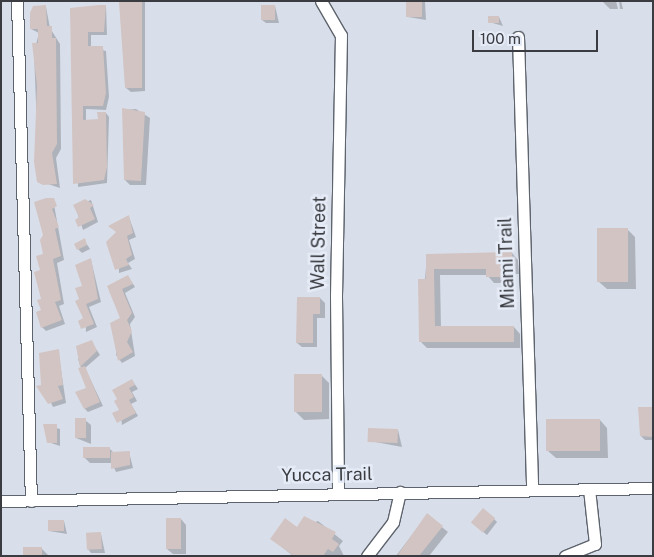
<!DOCTYPE html>
<html>
<head>
<meta charset="utf-8">
<style>
  body { margin:0 }
  #map { position:relative; width:654px; height:557px; overflow:hidden; background:#d9dfea; font-family:"Public Sans",sans-serif }
  div>[style] { position:absolute }
  .shadow>* { inset:0; background:#0003 }
  .building>* { inset:0; background:#d2c4c2; transform-origin:0 0 }
  .roads { filter:drop-shadow(1px 0 #5e646d) drop-shadow(-1px 0 #5e646d) drop-shadow(0 1px #5e646d) drop-shadow(0 -1px #5e646d) }
  .minor>* { height:11px; margin:-5.5px; padding:0 5.5px; transform-origin:5.5px; border-radius:5.5px; background:#fff }
  span { translate:-50% -50%; white-space:nowrap; text-align:center; line-height:1.15; -webkit-text-stroke:5px #e6ecf7; paint-order:stroke }
  .street-label { font-size:18px; color:#3a3c41 }
  .frame { position:absolute; inset:0; border:2px solid #3a3c41; pointer-events:none }
  .scale { position:absolute; left:472px; top:30px; width:126px; height:22px; box-sizing:border-box; border:2px solid #3a3c41; border-top:0; padding-left:6px; font-size:15px; line-height:18px; white-space:nowrap; color:#3a3c41; -webkit-text-stroke:4px #e6ecf7; paint-order:stroke }
</style>
</head>
<body>
<div id="map">
  <div class="shadow">
    <div style="clip-path:polygon(145px 1px,145px 91px,131px 92px,126px 88px,121px 2px)"></div>
    <div style="clip-path:polygon(407px 1px,425px 2px,426px 20px,408px 17px)"></div>
    <div style="clip-path:polygon(602px 1px,616px 1px,618px 9px,610px 9px)"></div>
    <div style="clip-path:polygon(619px 1px,621px 1px,623px 9px,620px 9px)"></div>
    <div style="clip-path:polygon(106px 6px,107px 35px,91px 35px,91px 47px,106px 51px,109px 97px,106px 110px,86px 109px,86px 121px,99px 120px,106px 113px,109px 117px,107px 183px,78px 187px,72px 9px)"></div>
    <div style="clip-path:polygon(275px 6px,279px 23px,266px 23px,262px 20px)"></div>
    <div style="clip-path:polygon(46px 7px,50px 28px,60px 44px,61px 149px,56px 158px,60px 188px,39px 181px,34px 52px,39px 33px,31px 29px)"></div>
    <div style="clip-path:polygon(499px 17px,503px 26px,489px 22px)"></div>
    <div style="clip-path:polygon(136px 109px,150px 118px,146px 185px,130px 185px,125px 180px,124px 110px)"></div>
    <div style="clip-path:polygon(53px 199px,64px 260px,57px 263px,64px 304px,59px 306px,65px 324px,46px 331px,42px 327px,42px 271px)"></div>
    <div style="clip-path:polygon(91px 200px,98px 222px,83px 230px,75px 206px)"></div>
    <div style="clip-path:polygon(129px 217px,136px 237px,129px 240px,135px 259px,128px 263px,132px 269px,119px 273px,118px 232px)"></div>
    <div style="clip-path:polygon(627px 229px,635px 237px,636px 289px,607px 289px,599px 282px)"></div>
    <div style="clip-path:polygon(84px 240px,90px 249px,82px 253px,78px 249px)"></div>
    <div style="clip-path:polygon(512px 253px,518px 260px,519px 274px,507px 274px,508px 283px,494px 283px,487px 275px,440px 275px,441px 328px,514px 327px,520px 334px,520px 348px,427px 348px,420px 341px,427px 255px)"></div>
    <div style="clip-path:polygon(91px 260px,101px 302px,89px 307px,97px 327px,86px 332px,84px 287px)"></div>
    <div style="clip-path:polygon(128px 276px,135px 287px,125px 293px,135px 317px,130px 324px,135px 356px,122px 363px,116px 355px,121px 319px,109px 287px)"></div>
    <div style="clip-path:polygon(320px 298px,325px 303px,325px 318px,317px 318px,317px 347px,302px 347px,297px 343px)"></div>
    <div style="clip-path:polygon(91px 341px,100px 355px,85px 368px,103px 406px,88px 412px,85px 409px,88px 389px,78px 359px)"></div>
    <div style="clip-path:polygon(58px 350px,66px 403px,53px 407px,43px 386px)"></div>
    <div style="clip-path:polygon(321px 375px,329px 383px,329px 419px,304px 420px,296px 412px)"></div>
    <div style="clip-path:polygon(132px 380px,138px 389px,132px 392px,137px 401px,131px 404px,138px 416px,122px 425px,120px 410px)"></div>
    <div style="clip-path:polygon(653px 408px,653px 440px,645px 440px,641px 436px)"></div>
    <div style="clip-path:polygon(85px 420px,91px 425px,91px 444px,76px 438px)"></div>
    <div style="clip-path:polygon(600px 420px,607px 428px,608px 458px,556px 458px,548px 451px)"></div>
    <div style="clip-path:polygon(44px 425px,60px 429px,60px 446px,48px 442px)"></div>
    <div style="clip-path:polygon(398px 430px,402px 447px,370px 441px)"></div>
    <div style="clip-path:polygon(109px 448px,114px 453px,129px 452px,133px 468px,116px 472px,112px 463px,90px 463px,84px 457px)"></div>
    <div style="clip-path:polygon(427px 515px,448px 532px,429px 556px,396px 556px)"></div>
    <div style="clip-path:polygon(181px 519px,186px 525px,186px 554px,173px 554px,167px 549px)"></div>
    <div style="clip-path:polygon(494px 519px,497px 522px,487px 535px,476px 526px)"></div>
    <div style="clip-path:polygon(64px 521px,67px 534px,49px 531px)"></div>
    <div style="clip-path:polygon(318px 521px,343px 541px,339px 546px,344px 556px,293px 556px,272px 539px)"></div>
    <div style="clip-path:polygon(101px 534px,105px 553px,91px 553px,88px 549px)"></div>
    <div style="clip-path:polygon(42px 549px,49px 556px,24px 556px)"></div>
  </div>
  <div class="building">
    <div style="clip-path:polygon(142px 1px,142px 88px,125px 88px,119px 2px)"></div>
    <div style="left:406px;top:1px;width:16px;height:16px"></div>
    <div style="clip-path:polygon(46px 5px,47px 26px,52px 26px,52px 38px,56px 38px,57px 144px,52px 153px,57px 184px,43px 185px,37px 182px,34px 162px,37px 86px,32px 43px,38px 43px,38px 29px,30px 29px,30px 13px,33px 6px)"></div>
    <div style="clip-path:polygon(99px 5px,106px 5px,104px 32px,88px 32px,88px 46px,103px 46px,106px 93px,103px 106px,83px 106px,83px 120px,98px 119px,97px 112px,106px 112px,107px 167px,104px 180px,73px 184px,70px 8px)"></div>
    <div style="left:261px;top:5px;width:14px;height:15px"></div>
    <div style="left:488px;top:16px;width:11px;height:7px"></div>
    <div style="clip-path:polygon(122px 108px,145px 112px,141px 181px,124px 180px)"></div>
    <div style="clip-path:polygon(46px 198px,54px 198px,57px 206px,52px 209px,59px 227px,55px 229px,61px 256px,53px 259px,61px 300px,55px 302px,62px 320px,41px 328px,36px 312px,41px 310px,37px 300px,41px 299px,34px 272px,40px 270px,36px 256px,43px 254px,40px 240px,43px 235px,34px 202px)"></div>
    <div style="clip-path:polygon(85px 199px,94px 205px,90px 208px,95px 219px,78px 227px,75px 220px,79px 217px,73px 205px)"></div>
    <div style="clip-path:polygon(129px 215px,133px 233px,127px 236px,132px 255px,126px 259px,129px 265px,115px 270px,106px 242px,116px 232px,108px 226px)"></div>
    <div style="left:597px;top:228px;width:31px;height:54px"></div>
    <div style="clip-path:polygon(85px 238px,87px 245px,77px 250px,74px 244px)"></div>
    <div style="clip-path:polygon(512px 252px,513px 268px,501px 268px,501px 277px,486px 277px,486px 269px,434px 269px,435px 326px,514px 326px,514px 342px,419px 342px,418px 279px,426px 279px,426px 254px)"></div>
    <div style="clip-path:polygon(91px 258px,98px 299px,86px 304px,94px 324px,81px 329px,78px 321px,83px 318px,75px 301px,79px 299px,75px 288px,82px 286px,75px 265px)"></div>
    <div style="clip-path:polygon(128px 275px,133px 284px,122px 289px,132px 313px,127px 320px,132px 331px,127px 342px,133px 352px,118px 361px,110px 323px,120px 318px,107px 286px)"></div>
    <div style="clip-path:polygon(297px 297px,320px 297px,320px 314px,313px 314px,313px 343px,296px 343px)"></div>
    <div style="clip-path:polygon(92px 340px,97px 351px,80px 367px,76px 346px)"></div>
    <div style="clip-path:polygon(59px 349px,63px 385px,58px 386px,63px 399px,48px 404px,36px 386px,41px 385px,39px 353px)"></div>
    <div style="clip-path:polygon(85px 366px,100px 402px,84px 409px,75px 392px,86px 388px,78px 368px)"></div>
    <div style="left:294px;top:374px;width:28px;height:38px"></div>
    <div style="clip-path:polygon(132px 379px,135px 385px,129px 388px,134px 397px,129px 400px,136px 413px,117px 423px,112px 413px,119px 410px,114px 401px,117px 399px,112px 390px)"></div>
    <div style="clip-path:polygon(638px 407px,653px 407px,653px 437px,640px 436px)"></div>
    <div style="left:86px;top:418px;width:20px;height:11px;rotate:90deg"></div>
    <div style="left:546px;top:419px;width:54px;height:32px"></div>
    <div style="clip-path:polygon(43px 424px,57px 424px,57px 443px,47px 443px)"></div>
    <div style="left:368px;top:428px;width:30px;height:14px;rotate:2deg"></div>
    <div style="left:83px;top:447px;width:27px;height:11px"></div>
    <div style="clip-path:polygon(130px 451px,130px 465px,111px 469px,111px 452px)"></div>
    <div style="left:483px;top:508px;width:16px;height:19px;rotate:40deg"></div>
    <div style="clip-path:polygon(427px 513px,443px 526px,419px 556px,397px 556px)"></div>
    <div style="clip-path:polygon(304px 516px,336px 532px,332px 539px,339px 544px,333px 552px,328px 549px,323px 556px,294px 556px,270px 539px,285px 518px,297px 527px)"></div>
    <div style="left:166px;top:518px;width:15px;height:31px"></div>
    <div style="left:48px;top:520px;width:16px;height:11px"></div>
    <div style="left:101px;top:532px;width:17px;height:15px;rotate:87deg"></div>
    <div style="left:23px;top:547px;width:19px;height:9px"></div>
  </div>
  <div class="roads">
    <div class="minor">
      <div style="left:17px;top:1px;width:500px;rotate:88.4deg"></div>
      <div style="left:321px;top:1px;width:39px;rotate:60deg"></div>
      <div style="left:341px;top:35px;width:261px;rotate:91.1deg"></div>
      <div style="left:336px;top:296px;width:196px;rotate:89.4deg"></div>
      <div style="left:518px;top:37px;width:452px;rotate:88.2deg"></div>
      <div style="left:1px;top:501px;width:652px;rotate:-1.14deg"></div>
      <div style="left:367px;top:556px;width:43px;rotate:-52.6deg"></div>
      <div style="left:393px;top:522px;width:31px;rotate:-77deg"></div>
      <div style="left:565px;top:556px;width:32px;rotate:-22deg"></div>
      <div style="left:595px;top:544px;width:55px;rotate:-96.2deg"></div>
    </div>
  </div>
  <div class="street-label">
    <span style="left:319px;top:243px;rotate:-89deg">Wall Street</span>
    <span style="left:507px;top:263px;rotate:-92deg">Miami Trail</span>
    <span style="left:327px;top:475px;rotate:-1deg">Yucca Trail</span>
  </div>
  <div class="frame"></div>
  <div class="scale">100 m</div>
</div>
</body>
</html>
